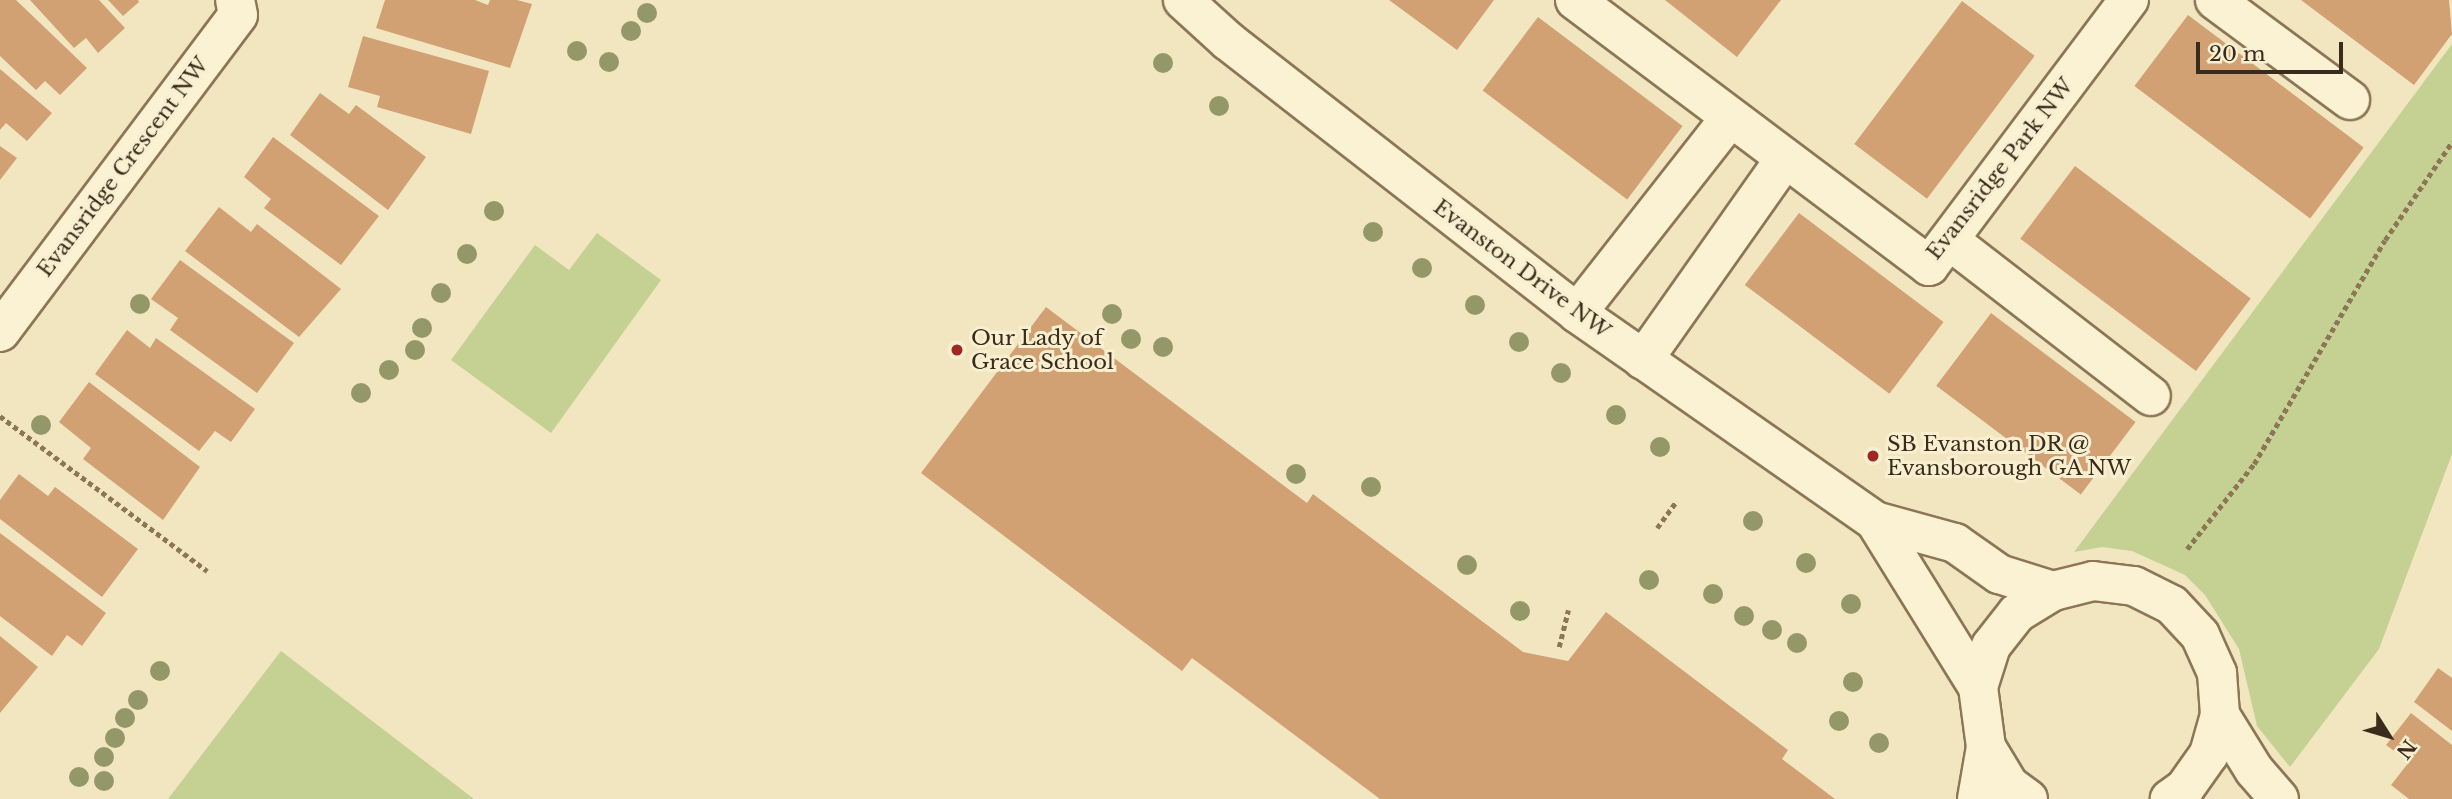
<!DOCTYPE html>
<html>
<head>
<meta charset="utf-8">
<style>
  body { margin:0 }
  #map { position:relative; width:2452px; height:799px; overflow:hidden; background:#f1e6c0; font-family:"Libre Baskerville",serif }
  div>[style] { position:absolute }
  .green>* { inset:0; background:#c5d093 }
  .building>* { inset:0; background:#d2a173; transform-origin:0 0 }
  .path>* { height:4.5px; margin-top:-2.25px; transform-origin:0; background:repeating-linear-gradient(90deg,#8c7656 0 5px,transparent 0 8.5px) }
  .roads { filter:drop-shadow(2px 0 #8c7656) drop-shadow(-2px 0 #8c7656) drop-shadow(0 2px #8c7656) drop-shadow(0 -2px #8c7656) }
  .minor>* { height:38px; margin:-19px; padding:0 19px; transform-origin:19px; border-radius:19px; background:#fbf2d4 }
  .trees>* { width:20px; height:20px; margin:-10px; border-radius:50%; background:#949869 }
  .dots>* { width:19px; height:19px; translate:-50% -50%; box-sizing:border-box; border:4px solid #f8efd0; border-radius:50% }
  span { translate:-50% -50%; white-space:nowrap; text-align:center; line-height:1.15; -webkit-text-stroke:6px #f8efd0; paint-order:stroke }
  .street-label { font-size:21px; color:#3a2c1c }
  .poi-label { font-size:21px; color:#3a2c1c }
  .left { translate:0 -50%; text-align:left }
  .north { position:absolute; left:2354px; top:701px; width:70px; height:70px; -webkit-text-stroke:5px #f8efd0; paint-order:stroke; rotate:127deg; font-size:19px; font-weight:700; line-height:28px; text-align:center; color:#3a2c1c }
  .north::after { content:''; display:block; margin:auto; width:24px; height:32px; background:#3a2c1c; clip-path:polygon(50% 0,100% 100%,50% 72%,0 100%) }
  .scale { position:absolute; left:2196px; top:42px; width:147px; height:32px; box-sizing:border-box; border:4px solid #3a2c1c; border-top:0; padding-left:9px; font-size:21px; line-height:24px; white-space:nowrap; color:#3a2c1c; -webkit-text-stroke:5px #f8efd0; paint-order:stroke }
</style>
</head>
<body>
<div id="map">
  <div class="green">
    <div style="clip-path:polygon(2452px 44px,2452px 454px,2379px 649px,2290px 767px,2257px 726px,2239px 649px,2205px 595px,2185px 575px,2132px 551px,2102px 547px,2074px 552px)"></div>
    <div style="clip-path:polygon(597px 233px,661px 280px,551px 433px,451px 360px,535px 245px,569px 270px)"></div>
    <div style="clip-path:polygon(281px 651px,474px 799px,168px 799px)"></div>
  </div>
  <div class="building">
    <div style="clip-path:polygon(0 0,16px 0,87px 68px,60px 95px,45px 81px,36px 90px,0 56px)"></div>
    <div style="clip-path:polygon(30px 0,99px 0,125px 28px,98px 53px,86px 38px,74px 48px)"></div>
    <div style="clip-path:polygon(108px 0,138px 0,139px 2px,123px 16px)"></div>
    <div style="clip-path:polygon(385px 0,475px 0,488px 5px,490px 0,517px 0,532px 4px,510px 68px,376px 28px)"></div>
    <div style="clip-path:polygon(1389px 0,1494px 0,1457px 50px)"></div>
    <div style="clip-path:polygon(1665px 0,1781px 0,1737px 57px)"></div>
    <div style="clip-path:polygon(2301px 0,2449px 0,2452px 34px,2414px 85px)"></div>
    <div style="left:1962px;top:1px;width:91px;height:179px;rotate:37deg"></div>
    <div style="left:2188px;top:15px;width:220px;height:89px;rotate:37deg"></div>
    <div style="left:1538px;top:17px;width:181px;height:92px;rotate:37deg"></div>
    <div style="clip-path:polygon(363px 36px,489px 71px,471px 134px,377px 107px,380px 96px,348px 87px)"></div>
    <div style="clip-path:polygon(0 69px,52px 113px,27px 141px,6px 123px,0 130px)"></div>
    <div style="clip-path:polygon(320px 93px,349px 114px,356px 105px,426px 157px,388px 210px,290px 135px)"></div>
    <div style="clip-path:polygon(273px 137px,379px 216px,341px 265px,264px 208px,271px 199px,244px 177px)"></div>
    <div style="clip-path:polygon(0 146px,17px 158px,0 180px)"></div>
    <div style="left:2075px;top:166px;width:220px;height:91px;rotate:37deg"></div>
    <div style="clip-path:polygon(219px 207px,251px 232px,257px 224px,341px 289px,299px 337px,185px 251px)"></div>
    <div style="left:1799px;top:213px;width:181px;height:90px;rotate:37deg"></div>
    <div style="clip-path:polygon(180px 260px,294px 343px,257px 393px,170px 330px,178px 318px,151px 299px)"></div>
    <div style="clip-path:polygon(1046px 307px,1307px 503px,1313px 494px,1523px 652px,1568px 661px,1606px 612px,1788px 750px,1782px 759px,1835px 799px,1380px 799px,1192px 658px,1182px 671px,921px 473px)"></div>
    <div style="left:1991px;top:313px;width:181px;height:91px;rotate:37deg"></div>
    <div style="clip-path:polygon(127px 330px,150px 348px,156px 338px,255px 409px,231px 442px,215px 431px,199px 451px,95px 374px)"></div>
    <div style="clip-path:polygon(89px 382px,200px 467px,163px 520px,83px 459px,91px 448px,59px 422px)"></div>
    <div style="clip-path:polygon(19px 474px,48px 496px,55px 487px,138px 549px,102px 597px,0 519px,0 500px)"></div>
    <div style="clip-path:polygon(0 533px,106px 613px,82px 646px,67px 635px,52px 656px,0 616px)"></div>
    <div style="clip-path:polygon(0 636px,38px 667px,0 713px)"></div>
    <div style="clip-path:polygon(2438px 668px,2452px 678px,2452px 731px,2414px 702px)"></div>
    <div style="clip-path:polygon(2411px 713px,2452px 745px,2452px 799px,2409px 799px,2391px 785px,2409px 762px,2386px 745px)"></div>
  </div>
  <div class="path">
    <div style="left:0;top:416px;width:259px;rotate:36.8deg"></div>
    <div style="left:1657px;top:528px;width:31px;rotate:-54deg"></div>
    <div style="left:2187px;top:549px;width:108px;rotate:-51.8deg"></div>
    <div style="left:2254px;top:464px;width:259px;rotate:-59.7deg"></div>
    <div style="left:2385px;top:240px;width:119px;rotate:-55.6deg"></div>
    <div style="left:1559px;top:647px;width:38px;rotate:-76deg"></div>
  </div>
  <div class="roads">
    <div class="minor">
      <div style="left:1183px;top:0;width:61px;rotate:42.3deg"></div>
      <div style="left:1228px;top:41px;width:442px;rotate:37.9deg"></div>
      <div style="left:1577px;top:313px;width:363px;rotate:34.9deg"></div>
      <div style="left:1875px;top:521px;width:83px;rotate:15.4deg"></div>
      <div style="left:1955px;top:543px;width:54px;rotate:35.2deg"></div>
      <div style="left:1999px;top:574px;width:57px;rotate:17.5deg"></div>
      <div style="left:1575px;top:0;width:443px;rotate:36.9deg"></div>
      <div style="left:1929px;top:266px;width:333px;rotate:-53.1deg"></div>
      <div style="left:2215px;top:0;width:168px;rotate:36.5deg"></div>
      <div style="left:1949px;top:240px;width:255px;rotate:37.7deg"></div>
      <div style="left:1577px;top:313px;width:246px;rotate:-51.9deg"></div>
      <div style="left:0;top:332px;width:396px;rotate:-53.1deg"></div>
      <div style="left:238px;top:15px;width:15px;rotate:-101deg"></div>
      <div style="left:1643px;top:360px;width:245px;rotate:-54.8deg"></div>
      <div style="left:1875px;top:521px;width:195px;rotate:58.2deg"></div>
      <div style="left:2220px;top:715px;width:65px;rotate:58.3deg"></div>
      <div style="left:2254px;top:770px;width:38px;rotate:49deg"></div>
      <div style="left:1977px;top:799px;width:53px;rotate:-80.2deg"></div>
      <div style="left:2028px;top:799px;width:24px;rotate:-144deg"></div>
      <div style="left:2009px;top:785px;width:44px;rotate:-121.2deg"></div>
      <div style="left:1986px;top:747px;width:61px;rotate:-97.6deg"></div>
      <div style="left:1978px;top:687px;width:43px;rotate:-72.4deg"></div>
      <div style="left:1991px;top:646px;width:42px;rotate:-51.8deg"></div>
      <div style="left:2017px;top:613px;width:42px;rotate:-31.4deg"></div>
      <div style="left:2053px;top:591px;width:41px;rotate:-14deg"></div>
      <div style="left:2093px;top:581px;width:41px;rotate:7deg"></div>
      <div style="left:2134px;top:586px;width:42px;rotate:26.6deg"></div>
      <div style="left:2172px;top:605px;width:41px;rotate:47deg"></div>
      <div style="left:2200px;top:635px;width:42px;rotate:65.9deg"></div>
      <div style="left:2217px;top:673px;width:42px;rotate:85.9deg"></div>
      <div style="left:2220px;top:715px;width:41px;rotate:105.8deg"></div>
      <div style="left:2209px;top:754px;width:42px;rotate:125.2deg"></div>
      <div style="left:2185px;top:788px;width:19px;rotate:144deg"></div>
    </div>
  </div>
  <div class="trees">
    <div style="left:647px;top:13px"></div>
    <div style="left:631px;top:31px"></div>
    <div style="left:577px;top:51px"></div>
    <div style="left:609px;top:62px"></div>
    <div style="left:1163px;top:63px"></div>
    <div style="left:1219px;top:106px"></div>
    <div style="left:494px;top:211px"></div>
    <div style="left:1373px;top:232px"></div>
    <div style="left:467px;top:254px"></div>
    <div style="left:1422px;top:268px"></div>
    <div style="left:441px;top:293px"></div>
    <div style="left:140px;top:304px"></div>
    <div style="left:1475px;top:305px"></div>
    <div style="left:1112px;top:314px"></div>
    <div style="left:422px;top:328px"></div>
    <div style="left:1131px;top:339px"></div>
    <div style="left:1519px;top:342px"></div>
    <div style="left:1163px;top:347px"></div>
    <div style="left:415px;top:350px"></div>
    <div style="left:389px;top:370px"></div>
    <div style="left:1561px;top:373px"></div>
    <div style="left:361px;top:393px"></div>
    <div style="left:1616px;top:415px"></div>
    <div style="left:41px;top:425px"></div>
    <div style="left:1660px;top:447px"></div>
    <div style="left:1296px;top:474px"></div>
    <div style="left:1371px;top:487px"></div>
    <div style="left:1753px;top:521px"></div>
    <div style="left:1806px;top:563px"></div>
    <div style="left:1467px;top:565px"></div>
    <div style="left:1649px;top:580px"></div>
    <div style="left:1713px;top:594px"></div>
    <div style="left:1851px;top:604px"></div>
    <div style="left:1520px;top:611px"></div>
    <div style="left:1744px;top:616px"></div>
    <div style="left:1772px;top:630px"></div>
    <div style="left:1797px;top:643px"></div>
    <div style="left:160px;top:671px"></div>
    <div style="left:1853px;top:682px"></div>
    <div style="left:138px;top:700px"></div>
    <div style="left:125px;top:718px"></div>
    <div style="left:1839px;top:721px"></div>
    <div style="left:115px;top:738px"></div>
    <div style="left:1879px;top:743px"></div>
    <div style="left:104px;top:757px"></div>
    <div style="left:79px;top:777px"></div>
    <div style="left:104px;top:781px"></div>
  </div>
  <div class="dots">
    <div style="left:957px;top:350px;background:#9f2922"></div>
    <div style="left:1873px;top:456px;background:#9f2922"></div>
  </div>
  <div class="street-label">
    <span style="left:123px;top:167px;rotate:-53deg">Evansridge Crescent NW</span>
    <span style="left:2000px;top:169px;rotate:-52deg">Evansridge Park NW</span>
    <span style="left:1522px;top:269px;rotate:37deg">Evanston Drive NW</span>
  </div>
  <div class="poi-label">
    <span class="left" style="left:971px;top:350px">Our Lady of<br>Grace School</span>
    <span class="left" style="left:1887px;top:456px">SB Evanston DR @<br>Evansborough GA NW</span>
  </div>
  <div class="north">N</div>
  <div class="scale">20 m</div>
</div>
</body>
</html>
